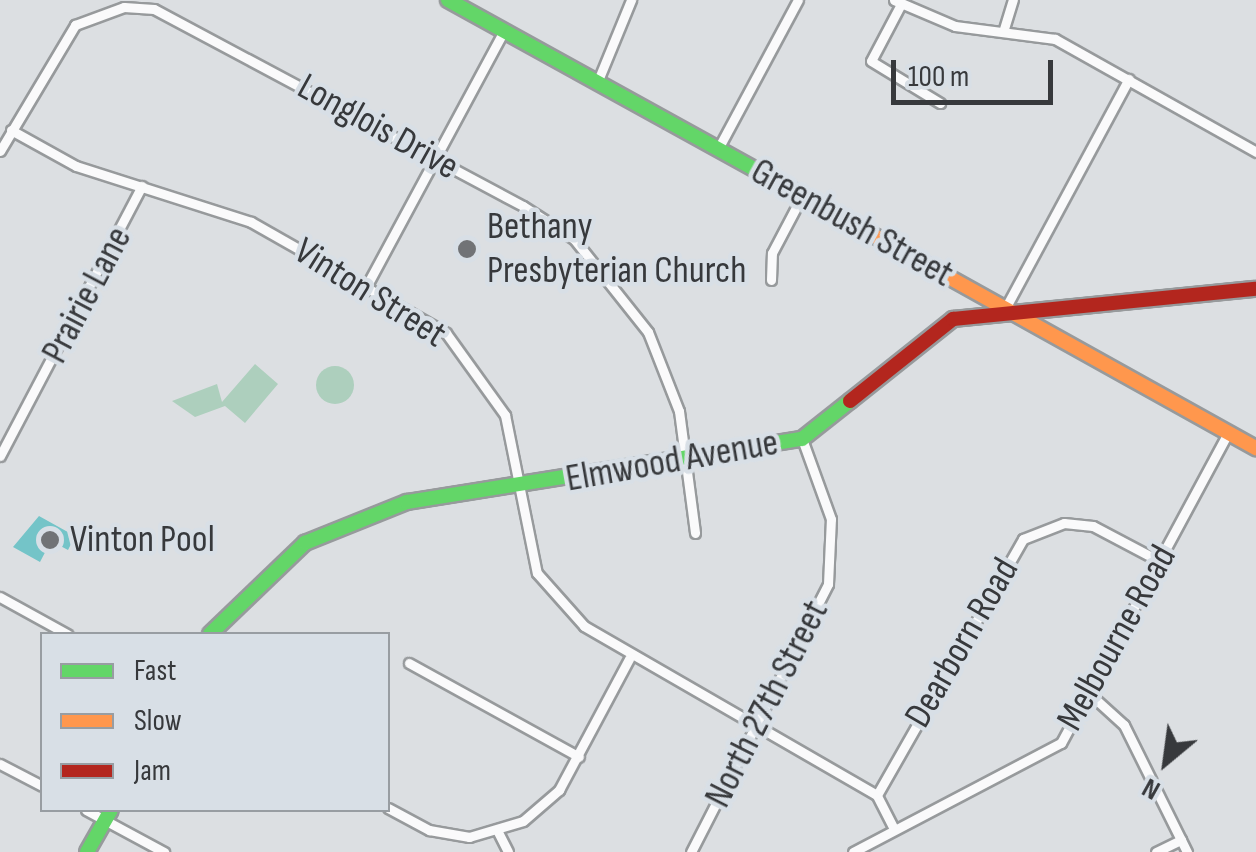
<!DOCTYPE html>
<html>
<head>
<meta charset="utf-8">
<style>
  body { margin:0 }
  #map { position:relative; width:1256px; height:852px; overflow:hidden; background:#dcdfe2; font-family:"Sofia Sans Condensed",sans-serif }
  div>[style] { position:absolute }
  .green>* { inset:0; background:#adcfbd }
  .round { border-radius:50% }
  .water>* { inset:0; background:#74c4c8 }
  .roads { filter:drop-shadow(2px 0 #979a9c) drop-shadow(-2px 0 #979a9c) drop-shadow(0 2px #979a9c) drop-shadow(0 -2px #979a9c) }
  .street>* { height:9px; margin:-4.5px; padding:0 4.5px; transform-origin:4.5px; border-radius:4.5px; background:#fafafb }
  .fast>* { height:14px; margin:-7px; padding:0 7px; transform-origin:7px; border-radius:7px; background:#63d668 }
  .slow>* { height:14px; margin:-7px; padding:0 7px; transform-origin:7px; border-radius:7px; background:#ff974d }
  .jam>* { height:14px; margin:-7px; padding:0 7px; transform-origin:7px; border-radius:7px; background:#b3261e }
  .dots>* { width:28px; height:28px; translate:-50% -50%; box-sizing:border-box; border:5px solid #d8dfe6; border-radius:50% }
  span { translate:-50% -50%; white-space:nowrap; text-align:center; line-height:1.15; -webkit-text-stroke:9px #d8dfe6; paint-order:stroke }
  .street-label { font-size:38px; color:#37393c }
  .poi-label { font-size:38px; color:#37393c }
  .left { translate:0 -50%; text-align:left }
  .legend { position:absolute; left:40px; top:632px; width:350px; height:180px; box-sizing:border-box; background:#d8dfe6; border:2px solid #989da2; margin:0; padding:12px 18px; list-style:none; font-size:30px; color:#37393c }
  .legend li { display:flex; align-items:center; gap:20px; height:50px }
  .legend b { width:50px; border:2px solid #989da2 }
  .north { position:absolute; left:1116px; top:712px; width:100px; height:100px; -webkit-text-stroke:8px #d8dfe6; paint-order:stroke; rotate:209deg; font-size:28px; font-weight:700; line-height:40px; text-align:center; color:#37393c }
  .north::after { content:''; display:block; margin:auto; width:35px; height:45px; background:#37393c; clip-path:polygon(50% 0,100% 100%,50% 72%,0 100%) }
  .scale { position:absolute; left:891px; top:60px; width:162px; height:45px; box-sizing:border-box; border:5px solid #37393c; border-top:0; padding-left:12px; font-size:30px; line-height:35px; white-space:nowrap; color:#37393c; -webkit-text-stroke:8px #d8dfe6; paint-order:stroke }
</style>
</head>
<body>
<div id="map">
  <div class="green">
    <div style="clip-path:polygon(255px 364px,278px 384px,245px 423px,225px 406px,195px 417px,172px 401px,217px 384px,222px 402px)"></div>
    <div class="round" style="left:316px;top:366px;width:38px;height:38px"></div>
  </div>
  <div class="water">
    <div style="clip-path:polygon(39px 516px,75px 536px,68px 550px,51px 541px,40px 562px,13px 547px)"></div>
  </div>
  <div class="roads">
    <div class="street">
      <div style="left:894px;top:0;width:66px;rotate:23.1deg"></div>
      <div style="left:955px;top:26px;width:101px;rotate:7.4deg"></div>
      <div style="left:1055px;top:39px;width:231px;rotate:29.3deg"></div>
      <div style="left:901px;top:4px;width:64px;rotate:117.8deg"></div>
      <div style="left:871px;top:61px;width:81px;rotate:31.3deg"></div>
      <div style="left:1003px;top:32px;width:34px;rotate:-73deg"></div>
      <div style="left:597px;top:83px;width:90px;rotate:-67.7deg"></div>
      <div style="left:11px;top:130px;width:74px;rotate:29deg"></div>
      <div style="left:76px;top:166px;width:184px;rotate:17.7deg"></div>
      <div style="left:251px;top:222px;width:224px;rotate:29.6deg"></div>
      <div style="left:446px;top:333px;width:101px;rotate:54.3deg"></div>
      <div style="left:505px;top:415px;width:161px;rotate:78.6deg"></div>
      <div style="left:537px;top:573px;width:71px;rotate:48.4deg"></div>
      <div style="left:584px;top:626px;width:338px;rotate:30deg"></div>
      <div style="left:718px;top:149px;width:169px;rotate:-61.8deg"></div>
      <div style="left:0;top:151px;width:147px;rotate:-59.2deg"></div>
      <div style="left:75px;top:25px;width:52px;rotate:-20.2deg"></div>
      <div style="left:124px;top:7px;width:30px;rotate:4deg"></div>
      <div style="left:154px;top:9px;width:418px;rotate:28.1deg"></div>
      <div style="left:523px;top:206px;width:61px;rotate:32.9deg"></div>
      <div style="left:574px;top:239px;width:119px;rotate:51.5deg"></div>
      <div style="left:648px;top:332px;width:85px;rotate:68.6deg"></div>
      <div style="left:679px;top:411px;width:123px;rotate:82.5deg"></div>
      <div style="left:771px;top:280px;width:27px;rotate:-88deg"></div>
      <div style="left:772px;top:253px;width:64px;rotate:-62.2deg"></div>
      <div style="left:367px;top:285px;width:289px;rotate:-61.7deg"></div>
      <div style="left:1006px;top:307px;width:259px;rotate:-61.7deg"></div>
      <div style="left:0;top:456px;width:305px;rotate:-62.3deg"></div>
      <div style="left:0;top:597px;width:77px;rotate:28.9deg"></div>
      <div style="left:409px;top:663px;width:194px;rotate:28.9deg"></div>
      <div style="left:1092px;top:696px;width:43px;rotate:42.2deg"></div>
      <div style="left:1124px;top:725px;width:142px;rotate:63.6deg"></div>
      <div style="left:0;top:764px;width:47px;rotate:27.6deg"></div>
      <div style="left:388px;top:808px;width:47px;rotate:28.2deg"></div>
      <div style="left:429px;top:830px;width:41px;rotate:9.9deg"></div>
      <div style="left:469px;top:837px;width:56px;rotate:-16.5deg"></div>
      <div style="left:523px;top:821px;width:48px;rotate:-40.7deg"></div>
      <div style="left:559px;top:790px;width:149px;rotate:-61.9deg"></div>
      <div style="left:86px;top:810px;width:89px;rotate:28.3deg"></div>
      <div style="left:893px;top:827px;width:36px;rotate:-117deg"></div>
      <div style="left:877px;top:795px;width:295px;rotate:-60.3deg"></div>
      <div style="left:1023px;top:539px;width:44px;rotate:-21.3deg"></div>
      <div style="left:1064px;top:523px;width:29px;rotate:6deg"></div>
      <div style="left:1093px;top:526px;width:75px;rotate:27.9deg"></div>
      <div style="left:498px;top:832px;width:22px;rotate:63deg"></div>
      <div style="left:691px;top:852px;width:301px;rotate:-62.9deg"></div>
      <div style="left:828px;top:584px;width:65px;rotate:-87.4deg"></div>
      <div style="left:831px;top:519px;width:85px;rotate:-109.9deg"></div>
      <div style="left:853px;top:852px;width:235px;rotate:-27.7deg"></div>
      <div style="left:1061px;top:743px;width:352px;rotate:-61.7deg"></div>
      <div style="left:1156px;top:852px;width:28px;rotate:-26deg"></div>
    </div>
    <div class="fast">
      <div style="left:448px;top:0;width:475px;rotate:28.9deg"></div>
      <div style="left:210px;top:634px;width:132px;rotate:-43.8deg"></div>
      <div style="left:305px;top:543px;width:110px;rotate:-21.9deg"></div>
      <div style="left:407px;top:502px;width:400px;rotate:-9.1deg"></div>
      <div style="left:802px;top:439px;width:61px;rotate:-38.4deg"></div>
      <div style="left:87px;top:852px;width:48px;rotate:-60.3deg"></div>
    </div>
    <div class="slow">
      <div style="left:864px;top:230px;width:449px;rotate:29.1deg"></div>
    </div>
    <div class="jam">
      <div style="left:850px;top:401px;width:132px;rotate:-38.5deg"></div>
      <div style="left:953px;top:319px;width:304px;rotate:-5.7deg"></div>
    </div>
  </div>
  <div class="dots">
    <div style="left:467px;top:249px;background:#717376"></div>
    <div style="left:50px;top:540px;background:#717376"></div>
  </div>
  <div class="street-label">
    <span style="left:378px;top:127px;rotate:29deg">Longlois Drive</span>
    <span style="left:852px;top:223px;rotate:29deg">Greenbush Street</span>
    <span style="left:370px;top:293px;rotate:32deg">Vinton Street</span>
    <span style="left:87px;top:295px;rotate:-62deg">Prairie Lane</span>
    <span style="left:672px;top:461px;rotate:-10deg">Elmwood Avenue</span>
    <span style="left:1117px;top:638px;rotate:-61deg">Melbourne Road</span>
    <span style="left:962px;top:643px;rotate:-60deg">Dearborn Road</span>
    <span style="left:767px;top:704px;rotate:-63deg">North 27th Street</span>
  </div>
  <div class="poi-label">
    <span class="left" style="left:487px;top:249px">Bethany<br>Presbyterian Church</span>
    <span class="left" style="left:70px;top:540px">Vinton Pool</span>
  </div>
  <ul class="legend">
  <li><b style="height:12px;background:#63d668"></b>Fast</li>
  <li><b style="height:12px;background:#ff974d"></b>Slow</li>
  <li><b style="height:12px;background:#b3261e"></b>Jam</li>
  </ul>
  <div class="north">N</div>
  <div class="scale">100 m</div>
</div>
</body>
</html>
